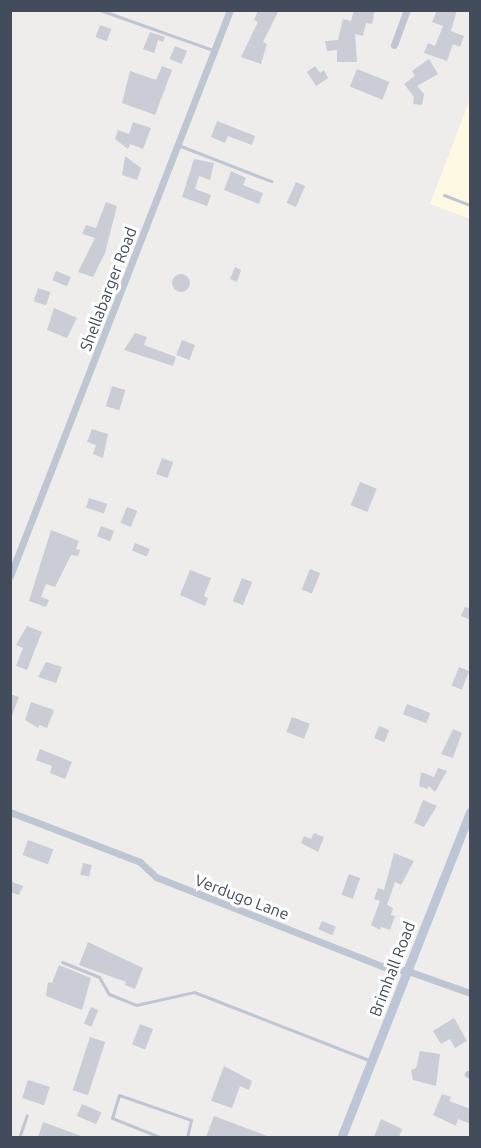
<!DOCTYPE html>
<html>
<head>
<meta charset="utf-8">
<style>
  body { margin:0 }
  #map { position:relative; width:481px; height:1148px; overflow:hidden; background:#efecec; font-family:Ubuntu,sans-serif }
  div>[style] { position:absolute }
  .commercial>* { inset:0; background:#fdf9e2 }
  .building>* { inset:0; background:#cacdd5; transform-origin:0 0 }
  .round { border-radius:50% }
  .lane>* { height:3px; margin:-1.5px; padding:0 1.5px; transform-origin:1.5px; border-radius:1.5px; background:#bec6d3 }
  .street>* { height:7px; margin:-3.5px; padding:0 3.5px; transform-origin:3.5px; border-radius:3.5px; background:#bec6d3 }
  .secondary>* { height:9px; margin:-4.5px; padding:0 4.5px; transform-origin:4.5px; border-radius:4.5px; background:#bdc6d7 }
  span { translate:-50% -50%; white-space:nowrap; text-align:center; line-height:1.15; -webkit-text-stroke:6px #fff; paint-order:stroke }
  .street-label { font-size:16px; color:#434c5b }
  .frame { position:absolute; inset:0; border:12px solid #434c5b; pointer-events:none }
</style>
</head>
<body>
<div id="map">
  <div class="commercial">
    <div style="clip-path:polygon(470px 99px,470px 219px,430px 204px)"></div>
  </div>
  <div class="building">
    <div style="clip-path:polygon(258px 10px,279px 10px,263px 42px,267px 44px,261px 64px,241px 57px,258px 22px,254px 20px)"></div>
    <div style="clip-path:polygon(354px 10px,375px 10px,372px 24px,366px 23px,363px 36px,355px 34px,357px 62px,337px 62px,337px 50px,327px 51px,325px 41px,338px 40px,343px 19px,351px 21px)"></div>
    <div style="clip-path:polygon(437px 10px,457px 10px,451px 31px,464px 36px,460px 47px,453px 44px,447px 61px,424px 53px,428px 43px,435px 46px,443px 26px,432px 22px)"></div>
    <div style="left:100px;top:25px;width:12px;height:13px;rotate:20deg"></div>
    <div style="clip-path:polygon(150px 32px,165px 37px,163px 42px,158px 40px,154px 53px,143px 49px)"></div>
    <div style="left:175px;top:46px;width:13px;height:14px;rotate:23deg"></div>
    <div style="clip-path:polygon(429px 59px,438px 74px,417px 86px,424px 94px,422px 105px,413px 104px,414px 97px,404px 84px,415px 76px,412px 71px)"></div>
    <div style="clip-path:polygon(162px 66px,172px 70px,155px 115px,122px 103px,130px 71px,156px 80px)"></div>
    <div style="clip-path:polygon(315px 66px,320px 73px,324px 70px,328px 78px,316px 86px,307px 72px)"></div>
    <div style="left:357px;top:69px;width:35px;height:19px;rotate:22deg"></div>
    <div style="clip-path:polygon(217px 121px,255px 136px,252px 145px,228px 136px,225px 143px,211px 137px)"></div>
    <div style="clip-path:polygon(133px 122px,151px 128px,143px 149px,130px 144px,128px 149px,115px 139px,118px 130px,129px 134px)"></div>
    <div style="clip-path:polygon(125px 156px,141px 168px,137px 180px,122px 175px)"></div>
    <div style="clip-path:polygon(194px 159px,214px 163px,210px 180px,199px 176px,195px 189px,211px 195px,207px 206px,182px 197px)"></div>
    <div style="clip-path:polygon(231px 171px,246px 178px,243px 185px,263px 193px,259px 204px,224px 190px)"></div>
    <div style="left:296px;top:182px;width:10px;height:23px;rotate:24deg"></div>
    <div style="clip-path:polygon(106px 202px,117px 206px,105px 253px,93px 277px,78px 272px,95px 238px,82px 234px,86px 225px,96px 228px)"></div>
    <div style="clip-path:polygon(235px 267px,241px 270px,237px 282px,230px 279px)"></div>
    <div style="left:56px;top:271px;width:16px;height:10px;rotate:22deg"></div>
    <div class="round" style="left:172px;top:274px;width:18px;height:18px"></div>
    <div style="left:38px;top:288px;width:13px;height:14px;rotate:18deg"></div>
    <div style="clip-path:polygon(54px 308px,77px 318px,67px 338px,47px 330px)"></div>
    <div style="clip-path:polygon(135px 333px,147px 337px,144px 345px,176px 357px,173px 366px,124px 350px)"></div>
    <div style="left:182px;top:340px;width:14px;height:16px;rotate:21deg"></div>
    <div style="left:112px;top:386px;width:14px;height:21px;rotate:17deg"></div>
    <div style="clip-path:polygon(92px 429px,108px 434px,103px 458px,93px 454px,96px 445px,87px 442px)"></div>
    <div style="left:162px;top:458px;width:12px;height:17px;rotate:20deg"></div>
    <div style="left:360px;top:482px;width:18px;height:25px;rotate:22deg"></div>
    <div style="left:89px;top:498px;width:19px;height:10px;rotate:18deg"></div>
    <div style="left:127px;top:507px;width:11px;height:17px;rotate:22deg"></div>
    <div style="left:101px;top:526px;width:14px;height:11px;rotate:21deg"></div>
    <div style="clip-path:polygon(51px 530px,79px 541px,76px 549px,80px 550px,78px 556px,71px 555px,55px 587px,46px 584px,41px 597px,49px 600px,46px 607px,29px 601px)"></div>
    <div style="left:135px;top:543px;width:16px;height:8px;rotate:22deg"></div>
    <div style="left:310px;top:569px;width:11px;height:22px;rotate:22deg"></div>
    <div style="clip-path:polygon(190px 570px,211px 578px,204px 596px,208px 598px,205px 606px,180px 595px)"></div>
    <div style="left:242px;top:578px;width:11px;height:25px;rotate:22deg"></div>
    <div style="clip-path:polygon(465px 607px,471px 609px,471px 620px,461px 616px)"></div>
    <div style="clip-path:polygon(27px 626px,42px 632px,27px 670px,16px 666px,23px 648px,16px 645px)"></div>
    <div style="clip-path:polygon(46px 662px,62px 667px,56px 683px,38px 677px)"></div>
    <div style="left:459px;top:667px;width:11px;height:20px;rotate:22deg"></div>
    <div style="clip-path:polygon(10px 694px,19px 697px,11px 718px,10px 717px)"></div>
    <div style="clip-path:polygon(31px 702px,54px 710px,47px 728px,39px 725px,38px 728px,25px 720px)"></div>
    <div style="left:407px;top:704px;width:25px;height:11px;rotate:21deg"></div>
    <div style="left:292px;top:717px;width:19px;height:16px;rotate:21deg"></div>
    <div style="left:379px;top:726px;width:11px;height:13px;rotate:22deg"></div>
    <div style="clip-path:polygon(453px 729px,462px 733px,453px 758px,441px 754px)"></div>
    <div style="clip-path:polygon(40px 749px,72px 762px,65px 779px,50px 773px,52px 766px,36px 760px)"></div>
    <div style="clip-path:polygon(438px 768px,447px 771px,435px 792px,429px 786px,427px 789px,419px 786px,421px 772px,434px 777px)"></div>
    <div style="clip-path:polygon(423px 800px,437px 806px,424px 827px,414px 823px)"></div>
    <div style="clip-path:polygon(314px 833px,324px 837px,318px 852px,301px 843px,304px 836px,311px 839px)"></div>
    <div style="left:28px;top:840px;width:27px;height:16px;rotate:20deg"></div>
    <div style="clip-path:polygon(394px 853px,414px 861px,401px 885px,395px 882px,387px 905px,393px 908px,391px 915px,395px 916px,390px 930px,381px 927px,380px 930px,371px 925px,380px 901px,374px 899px,378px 888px,384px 890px)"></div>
    <div style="left:83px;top:863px;width:9px;height:12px;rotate:13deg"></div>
    <div style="left:349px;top:874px;width:12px;height:22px;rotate:20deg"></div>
    <div style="clip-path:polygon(10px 881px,23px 886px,19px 895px,10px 892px)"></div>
    <div style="left:322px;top:921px;width:15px;height:9px;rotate:23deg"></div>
    <div style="clip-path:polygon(88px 942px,143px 968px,135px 989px,125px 985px,126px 982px,79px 965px)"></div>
    <div style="clip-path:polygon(59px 965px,91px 978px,82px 1010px,46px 996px,48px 982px,52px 983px)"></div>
    <div style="left:91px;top:1007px;width:8px;height:18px;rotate:23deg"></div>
    <div style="clip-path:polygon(454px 1018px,467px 1041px,455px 1048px,450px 1039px,441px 1044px,433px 1031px)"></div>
    <div style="left:140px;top:1024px;width:14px;height:22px;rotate:21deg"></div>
    <div style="left:90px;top:1037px;width:16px;height:56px;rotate:18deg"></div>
    <div style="clip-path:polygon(420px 1051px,440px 1054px,436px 1086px,413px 1080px,411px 1070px,416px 1068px)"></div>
    <div style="clip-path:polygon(224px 1066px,252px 1081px,249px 1090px,240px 1086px,232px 1108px,211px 1101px)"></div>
    <div style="left:28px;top:1080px;width:23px;height:19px;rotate:18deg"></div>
    <div style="clip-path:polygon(442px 1094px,451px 1097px,449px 1101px,471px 1109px,471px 1124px,458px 1119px,456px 1126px,433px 1115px)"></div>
    <div style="left:82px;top:1104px;width:21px;height:13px;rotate:23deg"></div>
    <div style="clip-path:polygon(214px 1116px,270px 1137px,206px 1137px)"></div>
    <div style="clip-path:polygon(381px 1119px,402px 1129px,399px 1137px,374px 1137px)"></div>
    <div style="clip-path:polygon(43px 1122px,84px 1137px,38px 1137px)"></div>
  </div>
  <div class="lane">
    <div style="left:100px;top:10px;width:120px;rotate:19.5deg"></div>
    <div style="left:178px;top:145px;width:100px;rotate:21.2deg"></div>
    <div style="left:444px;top:195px;width:28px;rotate:21deg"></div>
    <div style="left:62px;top:962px;width:40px;rotate:22deg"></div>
    <div style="left:99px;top:977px;width:20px;rotate:60deg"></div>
    <div style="left:109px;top:994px;width:29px;rotate:22deg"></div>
    <div style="left:136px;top:1005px;width:59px;rotate:-12.6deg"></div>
    <div style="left:194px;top:992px;width:190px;rotate:21.3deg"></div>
    <div style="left:19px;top:1138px;width:24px;rotate:-71deg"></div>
    <div style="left:162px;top:1138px;width:54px;rotate:-158.2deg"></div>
    <div style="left:112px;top:1118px;width:24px;rotate:-73deg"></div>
    <div style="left:119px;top:1095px;width:76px;rotate:19.1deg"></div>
    <div style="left:191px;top:1120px;width:18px;rotate:103deg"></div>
  </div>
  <div class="street">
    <div style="left:394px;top:45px;width:37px;rotate:-70deg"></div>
    <div style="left:10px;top:576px;width:607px;rotate:-68.76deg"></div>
    <div style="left:10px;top:812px;width:139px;rotate:21deg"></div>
    <div style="left:140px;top:862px;width:22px;rotate:43deg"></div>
    <div style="left:156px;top:877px;width:248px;rotate:21.5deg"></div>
    <div style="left:387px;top:968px;width:21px;rotate:8deg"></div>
    <div style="left:408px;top:971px;width:66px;rotate:19.5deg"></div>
    <div style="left:468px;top:1074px;width:2px;rotate:27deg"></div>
  </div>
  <div class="secondary">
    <div style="left:341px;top:1138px;width:351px;rotate:-68.4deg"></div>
  </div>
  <div class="street-label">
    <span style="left:108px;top:289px;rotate:-69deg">Shellabarger Road</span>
    <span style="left:242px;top:897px;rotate:21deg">Verdugo Lane</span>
    <span style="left:392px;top:969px;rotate:-69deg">Brimhall Road</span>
  </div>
  <div class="frame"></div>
</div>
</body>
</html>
